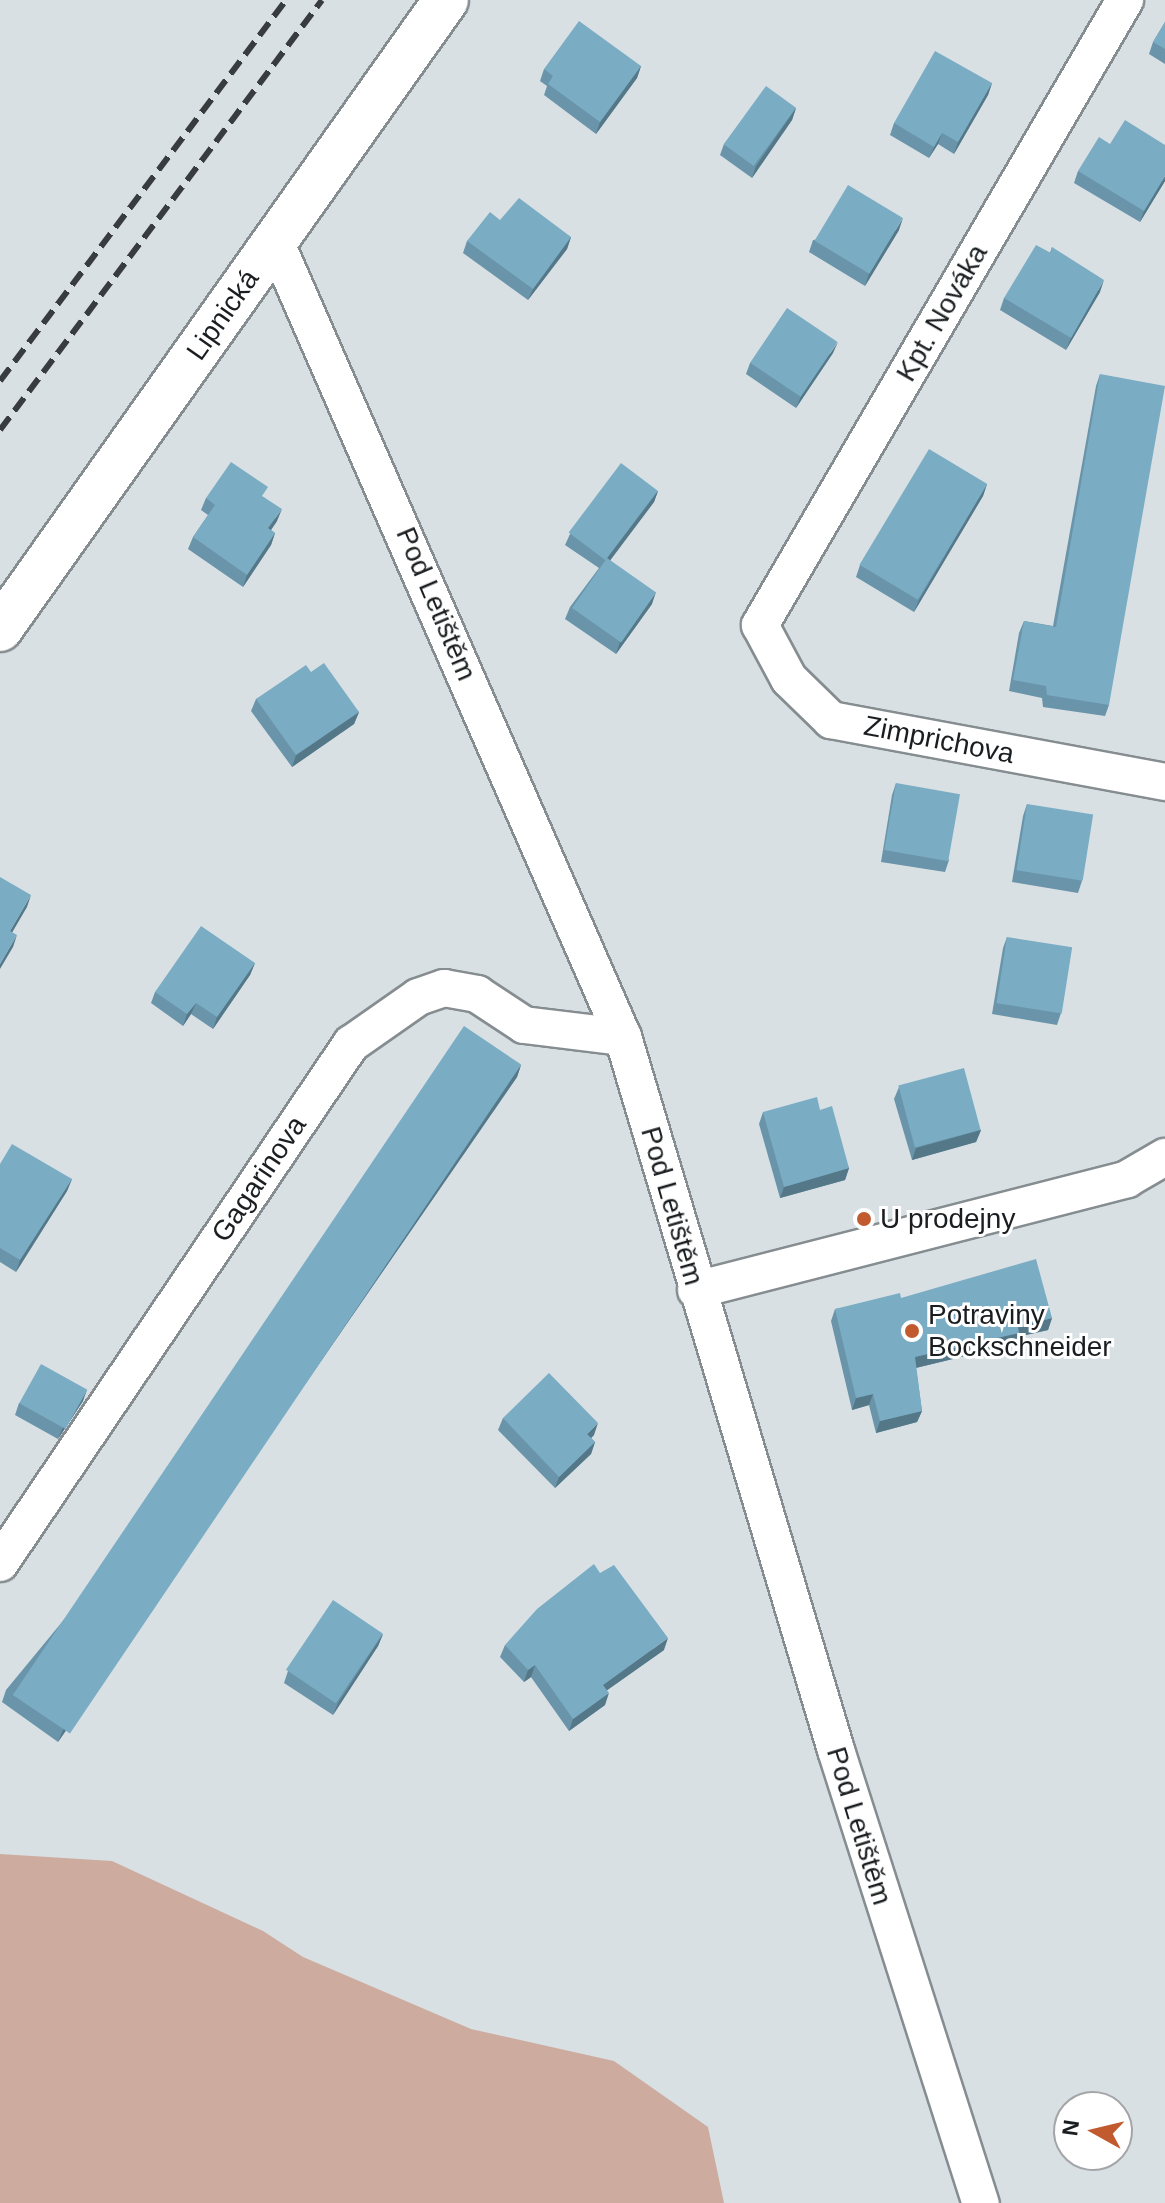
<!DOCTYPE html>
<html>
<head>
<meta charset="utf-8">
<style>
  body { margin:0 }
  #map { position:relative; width:1165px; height:2203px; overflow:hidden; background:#d8e0e4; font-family:Arial,sans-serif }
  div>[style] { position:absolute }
  .green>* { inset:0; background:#cdac9f }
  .roads { filter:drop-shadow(2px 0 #868d91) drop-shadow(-2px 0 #868d91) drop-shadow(0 2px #868d91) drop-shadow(0 -2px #868d91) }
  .minor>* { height:36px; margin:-18px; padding:0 18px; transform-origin:18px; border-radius:18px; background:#fff }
  .tertiary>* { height:44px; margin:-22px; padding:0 22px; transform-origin:22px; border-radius:22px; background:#fff }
  .rail>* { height:6px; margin-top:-3px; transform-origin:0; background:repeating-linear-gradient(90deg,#383c3e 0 16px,transparent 0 24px) }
  .wall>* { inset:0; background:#6994a9 }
  .shaded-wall>* { inset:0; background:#557889 }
  .building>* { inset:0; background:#7aacc4; transform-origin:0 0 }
  .dots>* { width:22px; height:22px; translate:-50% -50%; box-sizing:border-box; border:4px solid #fff; border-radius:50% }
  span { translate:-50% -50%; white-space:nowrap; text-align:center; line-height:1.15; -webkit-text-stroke:6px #fff; paint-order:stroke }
  .street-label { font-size:28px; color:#1b1e20 }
  .poi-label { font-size:28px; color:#1b1e20 }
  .left { translate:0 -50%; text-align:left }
  .north { position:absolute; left:1053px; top:2091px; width:80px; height:80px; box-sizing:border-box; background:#fff; border:2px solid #a4a5a6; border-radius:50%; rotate:278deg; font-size:22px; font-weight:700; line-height:32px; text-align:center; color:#1b1e20 }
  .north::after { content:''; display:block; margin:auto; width:28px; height:36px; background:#c15a2e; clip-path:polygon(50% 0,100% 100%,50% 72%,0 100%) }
</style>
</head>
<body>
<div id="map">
  <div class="green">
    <div style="clip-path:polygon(0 1854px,112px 1861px,263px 1931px,303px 1957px,471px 2029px,614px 2061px,708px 2127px,724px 2203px,0 2203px)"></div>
  </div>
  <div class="roads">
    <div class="minor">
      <div style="left:1125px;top:0;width:724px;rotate:120.28deg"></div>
      <div style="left:760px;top:625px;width:61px;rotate:61.8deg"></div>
      <div style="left:789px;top:679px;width:59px;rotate:44.3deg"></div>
      <div style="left:831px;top:720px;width:340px;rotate:10.5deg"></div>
      <div style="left:275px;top:241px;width:869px;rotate:66.39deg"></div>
      <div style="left:623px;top:1037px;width:744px;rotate:73.37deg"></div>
      <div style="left:836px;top:1750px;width:476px;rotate:72.3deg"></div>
      <div style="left:696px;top:1290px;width:445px;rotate:-14.4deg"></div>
      <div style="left:1127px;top:1179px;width:44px;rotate:-30.1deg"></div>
      <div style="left:0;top:1563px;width:627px;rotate:-55.93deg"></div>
      <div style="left:351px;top:1044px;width:82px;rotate:-35deg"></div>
      <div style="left:418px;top:997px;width:28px;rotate:-19deg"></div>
      <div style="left:444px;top:988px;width:34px;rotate:10deg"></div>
      <div style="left:477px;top:994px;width:56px;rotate:33.4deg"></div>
      <div style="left:524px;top:1025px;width:100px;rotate:6.9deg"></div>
    </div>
    <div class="tertiary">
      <div style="left:0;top:629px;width:771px;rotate:-54.66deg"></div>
    </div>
  </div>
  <div class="rail">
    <div style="left:0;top:381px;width:476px;rotate:-53.1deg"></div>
    <div style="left:0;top:430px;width:537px;rotate:-53.17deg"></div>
  </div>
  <div class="wall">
    <div style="clip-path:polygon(1165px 22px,1165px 64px,1149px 54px,1153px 42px)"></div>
    <div style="clip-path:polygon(641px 66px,637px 78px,596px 134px,544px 95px,547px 86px,540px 81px,544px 69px)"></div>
    <div style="clip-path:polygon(992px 83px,988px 95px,954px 154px,938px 144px,929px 158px,890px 135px,894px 123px)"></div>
    <div style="clip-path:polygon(796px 108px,792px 120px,752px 178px,720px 155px,724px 144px)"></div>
    <div style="clip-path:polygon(1078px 171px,1165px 181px,1140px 222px,1074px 183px)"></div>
    <div style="clip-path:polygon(500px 220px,571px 237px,567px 249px,528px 300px,463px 253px,467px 241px)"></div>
    <div style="clip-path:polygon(899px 230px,865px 286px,809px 252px,813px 240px)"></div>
    <div style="clip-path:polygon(1052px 247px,1100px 292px,1066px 350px,1000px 310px,1004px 298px,1050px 253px)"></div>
    <div style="clip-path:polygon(833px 353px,796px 408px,746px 374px,750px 363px)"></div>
    <div style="clip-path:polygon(1100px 374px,1109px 705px,1105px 716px,1043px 707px,1042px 698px,1009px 691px,1019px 633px,1024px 621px,1053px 626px,1096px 386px)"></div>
    <div style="clip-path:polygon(987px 484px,983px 496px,914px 612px,856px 577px,860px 565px)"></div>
    <div style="clip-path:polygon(658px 491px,654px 502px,610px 560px,652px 604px,616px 654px,565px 619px,570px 607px,599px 568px,565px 545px,570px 534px)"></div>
    <div style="clip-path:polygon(264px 497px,277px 521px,271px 530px,275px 533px,271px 545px,243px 587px,188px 549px,193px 537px,208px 515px,201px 510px,206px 498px)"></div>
    <div style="clip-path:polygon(311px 672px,359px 712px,354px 724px,292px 767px,251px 711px,256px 699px)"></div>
    <div style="clip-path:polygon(896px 783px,949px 860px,945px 872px,881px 862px,892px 795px)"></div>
    <div style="clip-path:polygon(1027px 804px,1082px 881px,1078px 893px,1012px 882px,1023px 816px)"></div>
    <div style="clip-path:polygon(1007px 937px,1061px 1013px,1057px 1025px,992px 1014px,1003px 948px)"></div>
    <div style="clip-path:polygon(255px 963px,250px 975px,213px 1029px,191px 1014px,183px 1026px,151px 1003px,155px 992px)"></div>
    <div style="clip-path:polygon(521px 1065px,517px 1077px,58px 1742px,2px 1702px,6px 1690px)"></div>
    <div style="clip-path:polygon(899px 1087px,981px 1130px,976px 1142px,912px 1160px,894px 1099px)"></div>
    <div style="clip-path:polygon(820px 1110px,849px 1168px,845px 1180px,780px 1198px,759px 1124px,763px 1112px)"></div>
    <div style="clip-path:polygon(0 1164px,72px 1179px,67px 1191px,16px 1272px,0 1262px)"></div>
    <div style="clip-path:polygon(901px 1298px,1052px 1318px,1048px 1330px,1017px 1337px,1015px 1344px,916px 1368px,922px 1411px,917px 1422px,876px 1433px,869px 1405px,852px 1410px,831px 1321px,835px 1309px)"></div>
    <div style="clip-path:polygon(83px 1401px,58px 1439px,15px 1415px,19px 1403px)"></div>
    <div style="clip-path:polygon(503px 1418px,594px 1435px,591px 1438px,595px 1442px,591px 1454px,555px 1488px,498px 1430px)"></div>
    <div style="clip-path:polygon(383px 1634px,378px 1646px,333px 1715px,284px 1683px,288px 1671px)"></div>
    <div style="clip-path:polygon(505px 1645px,664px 1650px,607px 1690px,605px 1705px,569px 1731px,531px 1677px,524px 1682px,500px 1657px)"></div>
  </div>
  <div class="shaded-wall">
    <div style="clip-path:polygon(641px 66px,637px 78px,596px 134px,600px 122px)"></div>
    <div style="clip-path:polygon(992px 83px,988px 95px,954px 154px,958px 142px)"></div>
    <div style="clip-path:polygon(796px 108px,792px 120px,752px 178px,756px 166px)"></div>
    <div style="clip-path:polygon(942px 133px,938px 144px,929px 158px,934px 147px)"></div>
    <div style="clip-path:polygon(1165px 176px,1165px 181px,1140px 222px,1144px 211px)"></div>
    <div style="clip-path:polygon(903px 218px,899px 230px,865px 286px,869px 274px)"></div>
    <div style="clip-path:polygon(571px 237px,567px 249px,528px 300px,533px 289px)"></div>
    <div style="clip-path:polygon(1104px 280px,1100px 292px,1066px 350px,1071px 338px)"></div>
    <div style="clip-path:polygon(838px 342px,833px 353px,796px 408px,801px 396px)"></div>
    <div style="clip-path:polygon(987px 484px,983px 496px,914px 612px,919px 600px)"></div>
    <div style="clip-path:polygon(658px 491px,654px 502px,603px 570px,607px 558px)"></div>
    <div style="clip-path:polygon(282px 509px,277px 521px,264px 540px,268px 528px)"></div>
    <div style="clip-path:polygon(275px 533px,271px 545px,243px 587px,247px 575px)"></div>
    <div style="clip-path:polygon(656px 592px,652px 604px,616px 654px,620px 642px)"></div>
    <div style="clip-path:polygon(359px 712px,354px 724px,292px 767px,296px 755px)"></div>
    <div style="clip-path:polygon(31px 895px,27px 907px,6px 943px,10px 931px)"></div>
    <div style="clip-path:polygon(17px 935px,13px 947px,0 969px,0 964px)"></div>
    <div style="clip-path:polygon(255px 963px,250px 975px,213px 1029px,217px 1017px)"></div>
    <div style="clip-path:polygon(196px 1003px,191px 1014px,183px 1026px,187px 1014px)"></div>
    <div style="clip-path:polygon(521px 1065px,517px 1077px,58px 1742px,63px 1730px)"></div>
    <div style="clip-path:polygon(981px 1130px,976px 1142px,912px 1160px,916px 1148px)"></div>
    <div style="clip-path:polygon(849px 1168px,845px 1180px,780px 1198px,784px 1187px)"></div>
    <div style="clip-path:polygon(72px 1179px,67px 1191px,16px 1272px,20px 1260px)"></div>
    <div style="clip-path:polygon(1052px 1318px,1048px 1330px,1017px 1337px,1015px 1344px,911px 1369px,915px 1357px)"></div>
    <div style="clip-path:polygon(87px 1390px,83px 1401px,58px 1439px,63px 1427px)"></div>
    <div style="clip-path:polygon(873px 1394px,869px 1405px,852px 1410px,856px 1398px)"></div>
    <div style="clip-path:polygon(922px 1411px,917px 1422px,876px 1433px,880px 1421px)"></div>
    <div style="clip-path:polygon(598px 1423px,594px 1435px,583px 1446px,587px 1434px)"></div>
    <div style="clip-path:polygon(595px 1442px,591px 1454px,555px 1488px,559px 1477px)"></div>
    <div style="clip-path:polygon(383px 1634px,378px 1646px,333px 1715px,338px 1703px)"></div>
    <div style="clip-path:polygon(668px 1638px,664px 1650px,599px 1696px,603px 1685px)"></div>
    <div style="clip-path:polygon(535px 1665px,531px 1677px,524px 1682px,528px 1670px)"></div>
    <div style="clip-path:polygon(609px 1693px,605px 1705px,569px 1731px,573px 1719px)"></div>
  </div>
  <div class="building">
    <div style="clip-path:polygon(579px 21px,641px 66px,600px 122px,548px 84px,553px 76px,544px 69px)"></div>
    <div style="clip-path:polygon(1165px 22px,1165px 49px,1153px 42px)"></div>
    <div style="clip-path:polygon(935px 51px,992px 83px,958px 142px,942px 133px,934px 147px,894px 123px)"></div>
    <div style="left:766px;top:86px;width:37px;height:72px;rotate:36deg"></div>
    <div style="clip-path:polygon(1125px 120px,1165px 145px,1165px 176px,1144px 211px,1078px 171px,1099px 137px,1110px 144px)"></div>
    <div style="left:848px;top:185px;width:64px;height:65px;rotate:31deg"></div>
    <div style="clip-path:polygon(519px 198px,571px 237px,533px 289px,467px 241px,490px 212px,500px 220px)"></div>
    <div style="clip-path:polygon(1036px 245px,1051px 253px,1052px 247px,1104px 280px,1071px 338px,1004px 298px)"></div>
    <div style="left:787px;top:308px;width:61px;height:66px;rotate:34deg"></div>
    <div style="clip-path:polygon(1100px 374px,1165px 386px,1109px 705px,1047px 695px,1046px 686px,1013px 680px,1024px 621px,1056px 627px)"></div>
    <div style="left:929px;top:449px;width:68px;height:135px;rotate:31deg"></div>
    <div style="clip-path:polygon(231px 462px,268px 487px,262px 496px,282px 509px,268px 528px,275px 533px,247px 575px,193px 537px,215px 505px,206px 498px)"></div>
    <div style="left:621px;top:463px;width:46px;height:87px;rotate:37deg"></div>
    <div style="left:607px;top:558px;width:60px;height:61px;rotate:35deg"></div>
    <div style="clip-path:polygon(324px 663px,359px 712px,296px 755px,256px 699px,306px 665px,311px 672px)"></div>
    <div style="left:896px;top:783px;width:65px;height:68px;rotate:10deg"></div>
    <div style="left:1027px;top:804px;width:67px;height:67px;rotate:9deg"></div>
    <div style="clip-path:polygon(0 877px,31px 895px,10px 931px,17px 935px,0 964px)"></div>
    <div style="clip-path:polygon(201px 926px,255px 963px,217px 1017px,196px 1003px,187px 1014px,155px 992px)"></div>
    <div style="left:1007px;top:937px;width:66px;height:67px;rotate:9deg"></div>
    <div style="left:464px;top:1026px;width:69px;height:807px;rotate:34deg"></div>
    <div style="left:964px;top:1068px;width:64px;height:68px;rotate:75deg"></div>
    <div style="clip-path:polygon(817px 1097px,820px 1110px,832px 1106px,849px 1168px,784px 1187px,763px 1112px)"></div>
    <div style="clip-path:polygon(12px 1144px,72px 1179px,20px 1260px,0 1248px,0 1164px)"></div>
    <div style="clip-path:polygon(1036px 1259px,1052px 1318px,1018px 1327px,1019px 1333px,915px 1357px,922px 1411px,880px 1421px,873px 1394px,856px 1398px,835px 1309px,900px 1293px,901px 1298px)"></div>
    <div style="left:41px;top:1364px;width:53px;height:45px;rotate:29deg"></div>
    <div style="clip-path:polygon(549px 1373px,598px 1423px,587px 1434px,595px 1442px,559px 1477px,503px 1418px)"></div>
    <div style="clip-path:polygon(594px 1564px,600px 1573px,614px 1565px,668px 1638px,603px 1685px,609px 1693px,573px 1719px,535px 1665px,528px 1670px,505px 1645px,537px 1609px)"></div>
    <div style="left:333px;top:1600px;width:60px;height:84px;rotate:34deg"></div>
  </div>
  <div class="dots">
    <div style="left:864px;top:1219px;background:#c15a2e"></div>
    <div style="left:912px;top:1331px;background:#c15a2e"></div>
  </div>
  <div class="street-label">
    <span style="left:942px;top:313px;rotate:-60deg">Kpt. Nováka</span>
    <span style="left:223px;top:315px;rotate:-55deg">Lipnická</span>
    <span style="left:436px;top:604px;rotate:67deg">Pod Letištěm</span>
    <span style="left:939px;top:740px;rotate:11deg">Zimprichova</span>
    <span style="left:259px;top:1179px;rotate:-56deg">Gagarinova</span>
    <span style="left:672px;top:1206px;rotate:74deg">Pod Letištěm</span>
    <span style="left:859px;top:1826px;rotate:73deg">Pod Letištěm</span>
  </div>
  <div class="poi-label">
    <span class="left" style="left:880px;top:1219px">U prodejny</span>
    <span class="left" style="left:928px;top:1331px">Potraviny<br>Bockschneider</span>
  </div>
  <div class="north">N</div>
</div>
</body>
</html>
